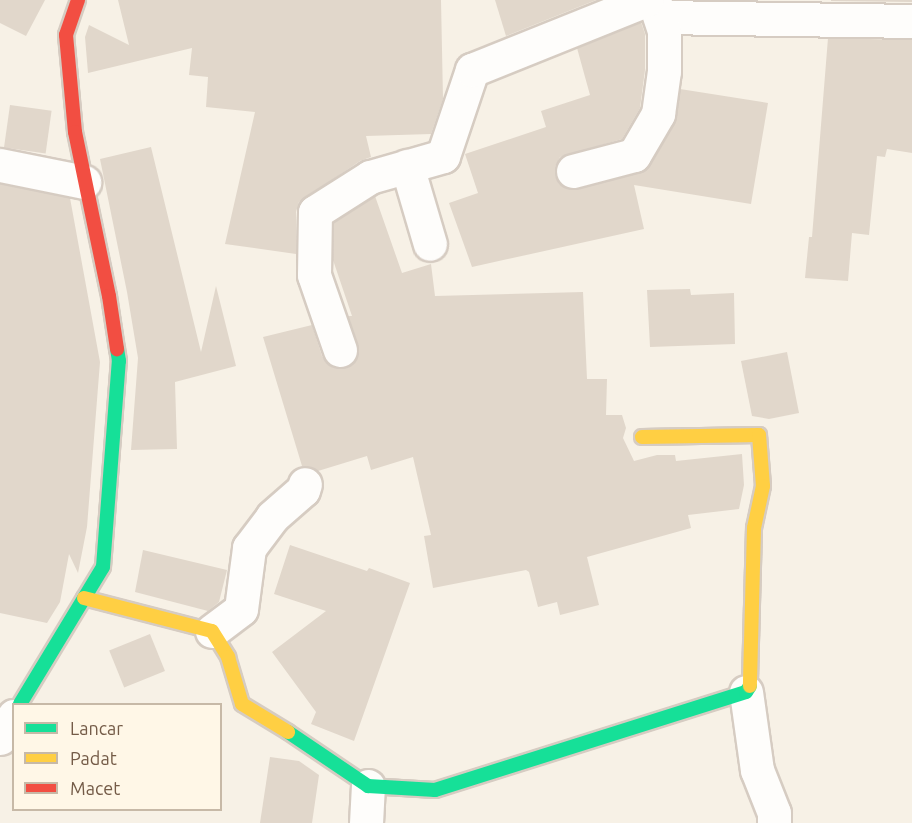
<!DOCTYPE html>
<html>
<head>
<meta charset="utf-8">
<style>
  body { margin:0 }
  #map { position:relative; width:912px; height:823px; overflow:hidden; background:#f7f1e6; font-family:Ubuntu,sans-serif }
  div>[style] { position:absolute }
  .building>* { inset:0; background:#e1d7cb; transform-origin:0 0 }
  .roads { filter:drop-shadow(2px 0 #d6ccc2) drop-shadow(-2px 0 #d6ccc2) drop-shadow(0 2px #d6ccc2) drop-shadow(0 -2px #d6ccc2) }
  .street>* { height:33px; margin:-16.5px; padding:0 16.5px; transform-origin:16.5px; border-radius:16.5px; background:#fefdfb }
  .fast>* { height:14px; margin:-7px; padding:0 7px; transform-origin:7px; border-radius:7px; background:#16e098 }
  .slow>* { height:14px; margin:-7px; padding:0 7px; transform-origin:7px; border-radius:7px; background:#ffcf43 }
  .jam>* { height:14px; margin:-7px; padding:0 7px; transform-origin:7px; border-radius:7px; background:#f24e42 }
  span { translate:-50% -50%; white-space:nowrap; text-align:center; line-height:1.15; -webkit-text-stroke:4.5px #fff7e7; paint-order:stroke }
  .legend { position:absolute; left:12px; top:703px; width:210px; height:108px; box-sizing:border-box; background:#fff7e7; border:2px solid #c7b9a7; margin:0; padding:8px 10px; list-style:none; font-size:18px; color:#745b47 }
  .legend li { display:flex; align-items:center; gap:12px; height:30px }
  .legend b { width:30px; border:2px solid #c7b9a7 }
</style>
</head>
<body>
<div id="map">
  <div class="building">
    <div style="clip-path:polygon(0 0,45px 0,26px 36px,0 23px)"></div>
    <div style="clip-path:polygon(118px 0,441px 0,443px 99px,431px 134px,366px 136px,371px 157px,360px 161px,299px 202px,296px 212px,296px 254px,225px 244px,255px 112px,206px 107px,208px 77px,189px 75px,192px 48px,88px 73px,85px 37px,89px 25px,129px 45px)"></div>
    <div style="clip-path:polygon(495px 0,596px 0,506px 36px)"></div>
    <div style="clip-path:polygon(831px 0,912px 0,912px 2px,831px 1px)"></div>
    <div style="clip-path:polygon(641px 22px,645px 34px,645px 70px,640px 108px,622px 139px,560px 157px,555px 167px,555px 175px,559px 184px,568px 189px,578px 189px,639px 173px,650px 165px,674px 123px,680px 89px,768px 103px,751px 204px,634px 185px,644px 229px,472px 267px,449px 203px,478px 193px,465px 154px,546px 127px,541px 111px,590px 95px,577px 48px)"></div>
    <div style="clip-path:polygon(828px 38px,912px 40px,912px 153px,887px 149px,885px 157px,877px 156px,869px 235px,852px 233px,848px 281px,805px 278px,809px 237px,812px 237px)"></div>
    <div style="left:10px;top:105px;width:42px;height:43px;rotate:8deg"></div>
    <div style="clip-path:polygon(151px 147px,201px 352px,216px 286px,236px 366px,175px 382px,177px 449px,131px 450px,138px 358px,127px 292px,100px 159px)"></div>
    <div style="clip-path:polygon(0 184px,70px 198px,100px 362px,87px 527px,78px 573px,69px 554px,60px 602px,47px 623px,0 613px)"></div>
    <div style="clip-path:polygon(375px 196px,402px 273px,431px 264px,435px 296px,583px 292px,587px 379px,607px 379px,606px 415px,622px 415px,626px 428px,623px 438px,634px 461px,657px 455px,675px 455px,676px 461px,742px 454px,744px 485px,739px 509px,688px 515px,691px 528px,587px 557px,599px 605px,560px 615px,557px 602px,538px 607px,529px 572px,526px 570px,433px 588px,424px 536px,431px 535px,413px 457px,371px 470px,367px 456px,318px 471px,302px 466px,263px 337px,312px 325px,322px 356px,328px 364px,336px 368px,346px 368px,354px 362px,358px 353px,348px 316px,352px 316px,333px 260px,334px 222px)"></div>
    <div style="clip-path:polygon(690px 289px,691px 295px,734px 293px,735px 344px,650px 347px,647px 290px)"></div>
    <div style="clip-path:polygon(787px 352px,799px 413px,769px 419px,752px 416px,741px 361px)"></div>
    <div style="clip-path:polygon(290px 545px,367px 571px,369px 568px,410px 583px,354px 741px,311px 724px,316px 712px,272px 652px,326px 611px,274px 594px)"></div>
    <div style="clip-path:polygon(143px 550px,227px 570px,219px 602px,208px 611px,135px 592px)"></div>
    <div style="left:150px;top:634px;width:40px;height:44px;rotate:68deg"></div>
    <div style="clip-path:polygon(270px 757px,299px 761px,319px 775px,312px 823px,260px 823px)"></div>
  </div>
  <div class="roads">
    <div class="street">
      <div style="left:660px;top:17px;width:252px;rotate:0.9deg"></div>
      <div style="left:0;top:165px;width:86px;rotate:11.4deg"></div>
      <div style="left:407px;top:166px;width:81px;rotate:73.6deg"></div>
      <div style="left:573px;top:171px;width:63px;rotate:-14.7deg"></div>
      <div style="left:634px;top:155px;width:48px;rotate:-59.7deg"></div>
      <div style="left:658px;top:114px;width:43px;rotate:-82.1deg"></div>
      <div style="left:664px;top:71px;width:40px;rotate:-90deg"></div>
      <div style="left:664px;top:31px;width:33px;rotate:-108deg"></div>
      <div style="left:340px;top:350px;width:79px;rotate:-109.1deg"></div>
      <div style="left:314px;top:275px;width:63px;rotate:-89.1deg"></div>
      <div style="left:315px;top:212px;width:65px;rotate:-32.5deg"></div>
      <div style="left:370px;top:177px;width:76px;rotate:-16deg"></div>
      <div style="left:443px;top:156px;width:91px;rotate:-71.4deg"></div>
      <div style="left:472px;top:70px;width:188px;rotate:-21.9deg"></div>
      <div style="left:212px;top:631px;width:36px;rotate:-37deg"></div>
      <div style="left:241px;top:609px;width:62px;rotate:-82.5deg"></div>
      <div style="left:249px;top:548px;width:39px;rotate:-53deg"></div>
      <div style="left:272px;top:517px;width:41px;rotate:-41.1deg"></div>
      <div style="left:303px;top:490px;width:6px;rotate:-72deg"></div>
      <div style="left:746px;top:692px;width:79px;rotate:82deg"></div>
      <div style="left:757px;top:770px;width:46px;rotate:68.4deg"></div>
      <div style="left:774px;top:813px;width:10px;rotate:90deg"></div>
      <div style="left:0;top:738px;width:26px;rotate:-58deg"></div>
      <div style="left:366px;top:823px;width:37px;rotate:-87deg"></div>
    </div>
    <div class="fast">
      <div style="left:20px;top:704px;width:160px;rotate:-58.8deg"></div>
      <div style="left:103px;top:567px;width:207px;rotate:-85.6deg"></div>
      <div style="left:119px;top:361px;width:12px;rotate:-99deg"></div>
      <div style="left:288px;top:732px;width:97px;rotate:34deg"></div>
      <div style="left:368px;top:786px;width:67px;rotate:3.4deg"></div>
      <div style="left:435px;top:790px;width:326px;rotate:-17.5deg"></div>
      <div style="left:746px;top:692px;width:7px;rotate:-56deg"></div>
    </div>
    <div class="slow">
      <div style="left:642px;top:437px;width:117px;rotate:-1deg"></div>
      <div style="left:759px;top:435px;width:51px;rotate:85.5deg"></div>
      <div style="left:763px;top:486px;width:43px;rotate:102.1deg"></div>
      <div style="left:754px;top:528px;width:158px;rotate:91.5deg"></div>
      <div style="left:84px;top:598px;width:132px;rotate:14.5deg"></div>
      <div style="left:212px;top:631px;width:31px;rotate:58deg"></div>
      <div style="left:228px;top:657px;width:49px;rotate:73.4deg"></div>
      <div style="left:242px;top:704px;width:54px;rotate:31.3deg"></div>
    </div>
    <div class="jam">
      <div style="left:78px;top:0;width:37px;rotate:109deg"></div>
      <div style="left:66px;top:35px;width:97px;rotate:84.7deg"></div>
      <div style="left:75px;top:132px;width:167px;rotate:78.3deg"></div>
      <div style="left:109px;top:296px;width:54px;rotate:81.4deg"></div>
    </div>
  </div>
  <ul class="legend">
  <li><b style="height:8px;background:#16e098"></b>Lancar</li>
  <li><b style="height:8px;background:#ffcf43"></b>Padat</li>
  <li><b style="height:8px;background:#f24e42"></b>Macet</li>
  </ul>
</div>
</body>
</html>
